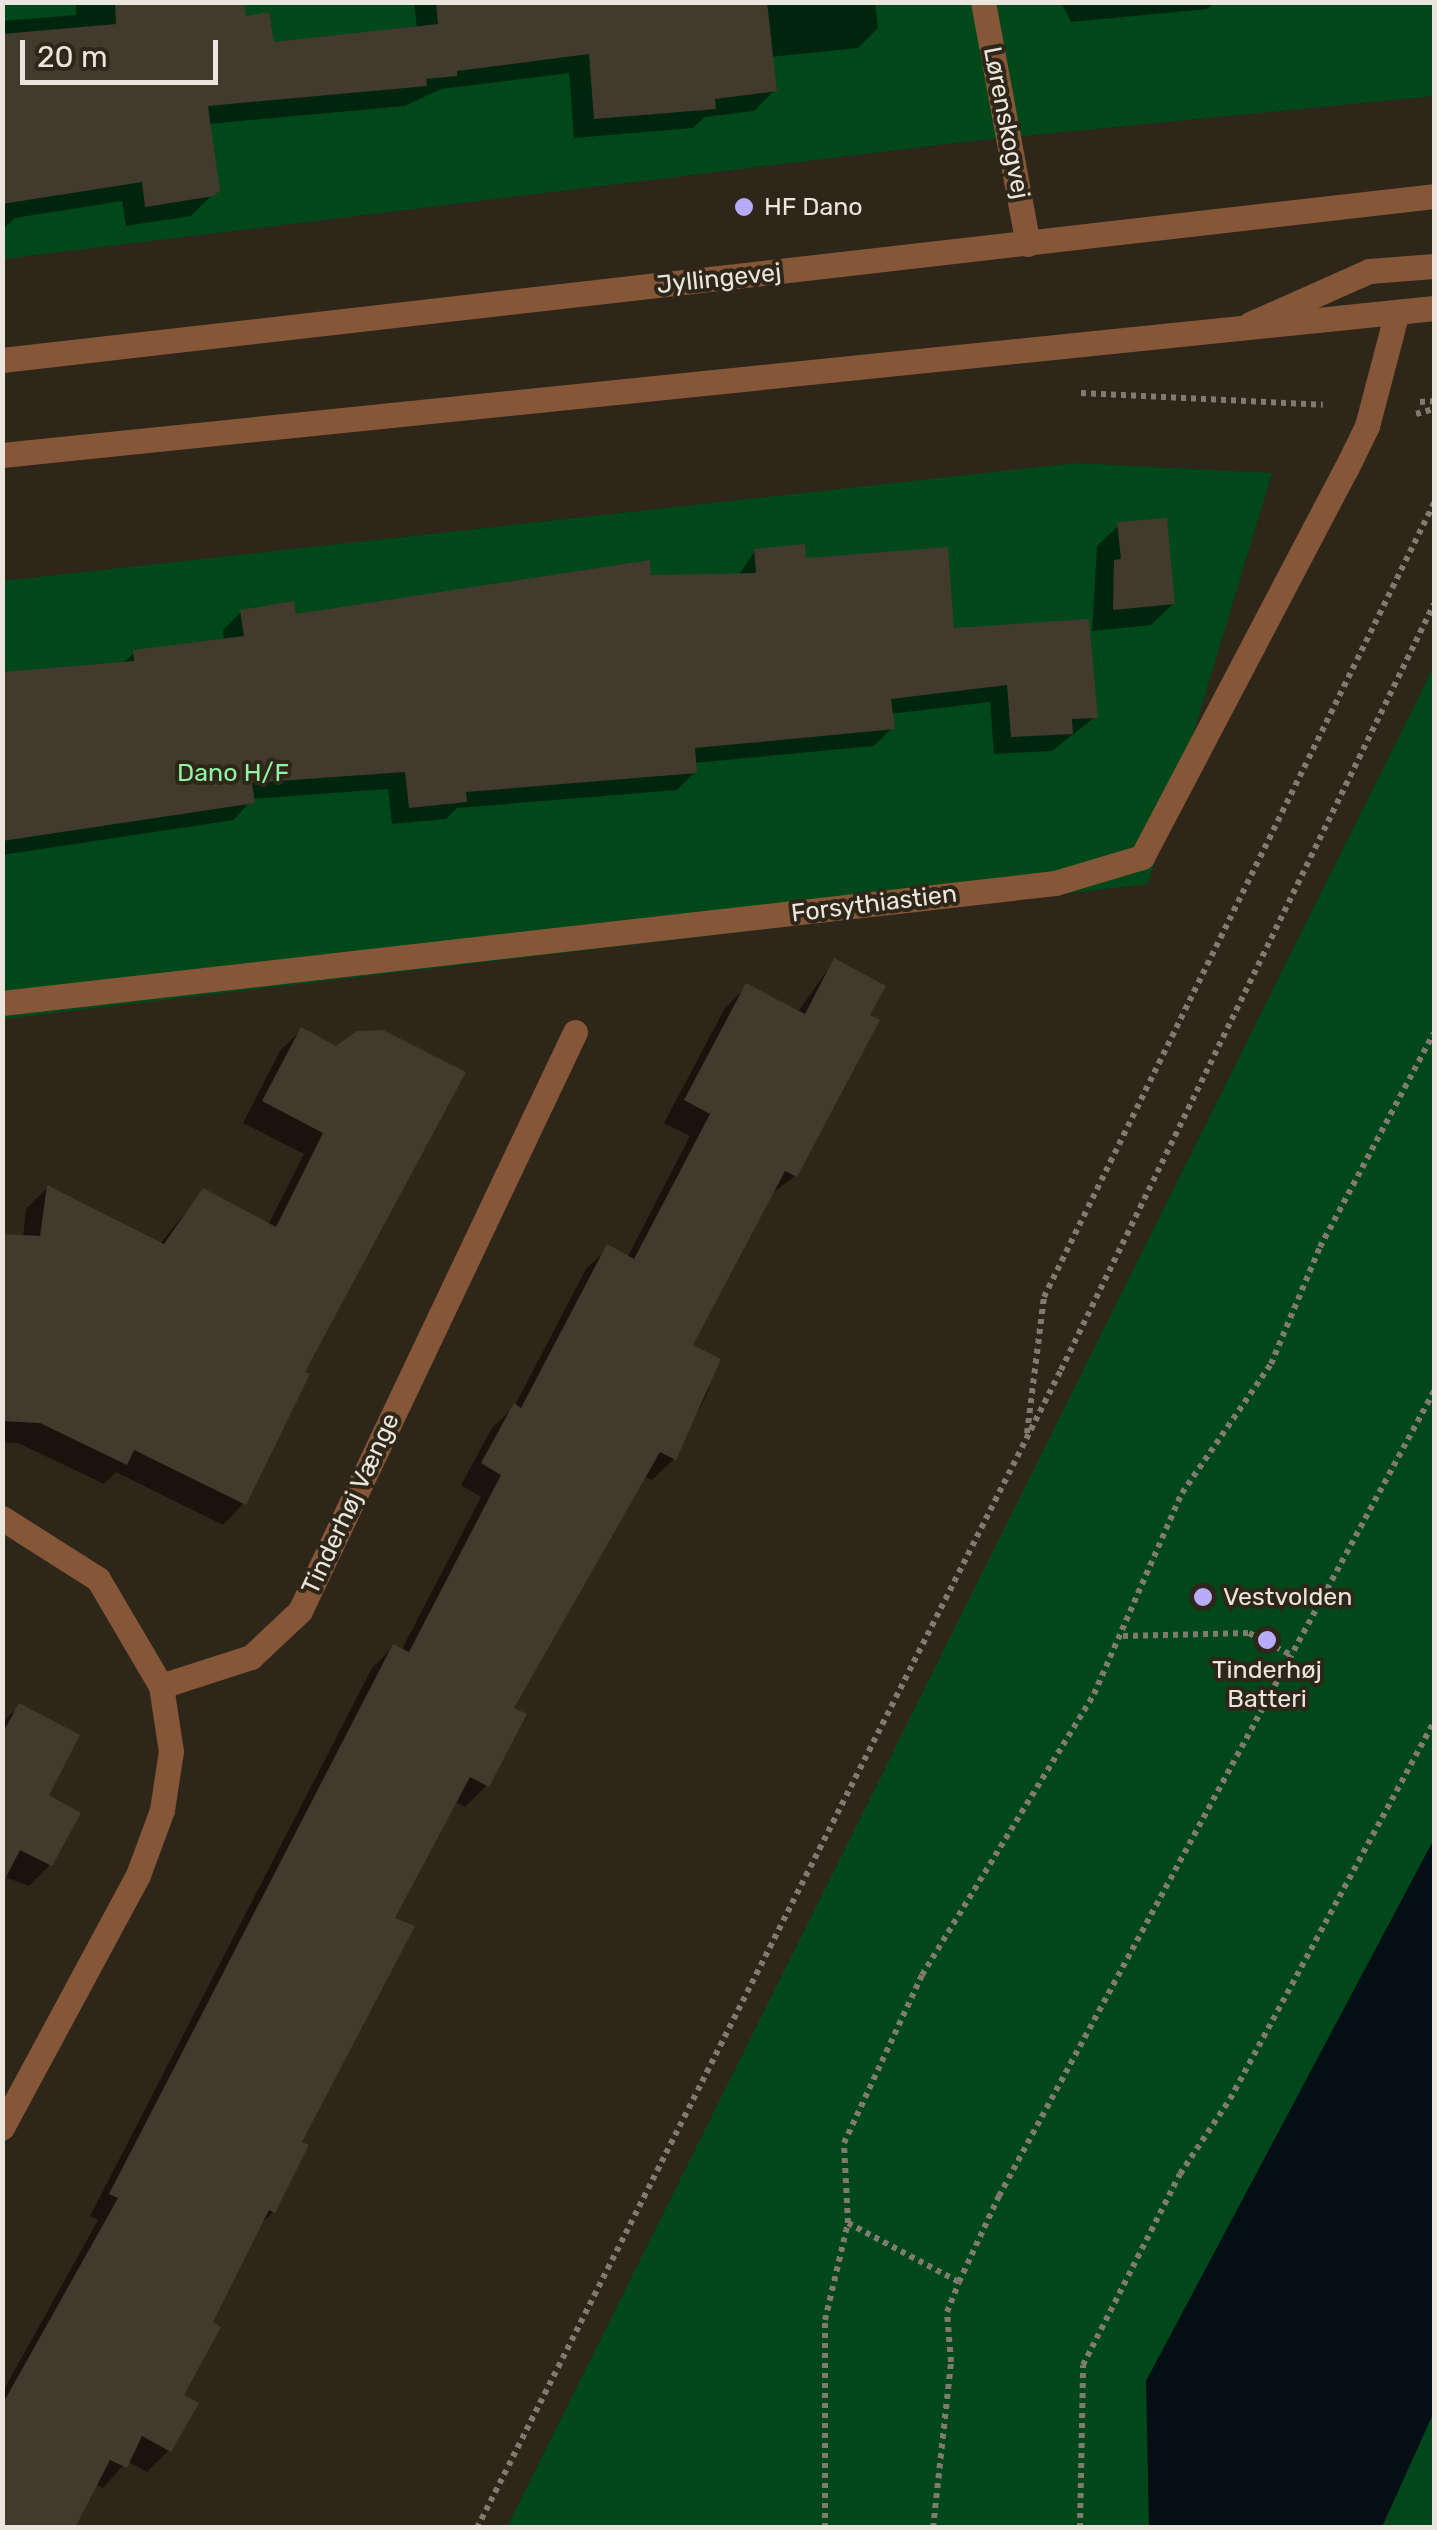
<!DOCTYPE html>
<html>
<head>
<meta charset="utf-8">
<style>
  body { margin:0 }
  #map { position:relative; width:1437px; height:2530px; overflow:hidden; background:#2e2619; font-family:Rubik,sans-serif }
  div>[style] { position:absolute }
  .green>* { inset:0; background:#00471a }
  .water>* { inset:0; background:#040f15 }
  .shadow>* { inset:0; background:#0007 }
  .building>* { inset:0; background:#423a2c }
  .path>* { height:6px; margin-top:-3px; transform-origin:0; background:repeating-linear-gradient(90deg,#817a6f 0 5px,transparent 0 10px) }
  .service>* { height:25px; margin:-12.5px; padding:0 12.5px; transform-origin:12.5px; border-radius:12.5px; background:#855637 }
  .minor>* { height:25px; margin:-12.5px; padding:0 12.5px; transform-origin:12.5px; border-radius:12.5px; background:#855637 }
  .tertiary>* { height:25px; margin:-12.5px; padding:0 12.5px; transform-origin:12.5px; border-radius:12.5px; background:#855637 }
  .dots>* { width:28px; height:28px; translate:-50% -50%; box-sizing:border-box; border:5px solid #2e2619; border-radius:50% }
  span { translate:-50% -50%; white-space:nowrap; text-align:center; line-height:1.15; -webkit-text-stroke:8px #2e2619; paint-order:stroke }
  .street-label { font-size:25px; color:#ebe6dd }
  .poi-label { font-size:25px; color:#ebe6dd }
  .left { translate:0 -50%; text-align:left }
  .park-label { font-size:25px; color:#92f3a5 }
  .frame { position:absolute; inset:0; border:5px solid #ebe6dd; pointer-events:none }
  .scale { position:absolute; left:20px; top:40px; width:198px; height:45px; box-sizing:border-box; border:5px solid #ebe6dd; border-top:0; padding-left:12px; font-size:30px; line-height:35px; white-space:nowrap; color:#ebe6dd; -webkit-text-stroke:8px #2e2619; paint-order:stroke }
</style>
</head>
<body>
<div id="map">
  <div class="green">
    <div style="clip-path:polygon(2px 3px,1434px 3px,1434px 96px,963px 142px,3px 259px)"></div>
    <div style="clip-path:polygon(1075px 463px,1272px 473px,1148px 884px,3px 1019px,2px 581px)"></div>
    <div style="clip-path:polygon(1434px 666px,1434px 2527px,507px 2527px)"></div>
  </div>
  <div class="water">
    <div style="clip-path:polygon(1434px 1839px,1434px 2412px,1382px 2527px,1149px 2527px,1146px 2381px)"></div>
  </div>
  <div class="shadow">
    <div style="clip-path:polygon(76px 2px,241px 2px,244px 19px,272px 45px,417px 29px,414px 2px,875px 2px,878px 28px,858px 48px,771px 57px,775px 90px,754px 111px,705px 117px,693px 128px,574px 138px,569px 73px,441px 89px,405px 106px,208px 124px,218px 189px,191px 216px,126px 226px,122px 201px,15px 218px,2px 230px,2px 21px,76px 15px)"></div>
    <div style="clip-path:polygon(1061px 2px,1214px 2px,1208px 9px,1071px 22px)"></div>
    <div style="clip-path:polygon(1119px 525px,1173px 604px,1151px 625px,1092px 631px,1097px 546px)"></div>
    <div style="clip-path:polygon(755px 551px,804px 561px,952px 630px,1095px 717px,1052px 751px,994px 754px,990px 702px,890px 714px,892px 728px,874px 746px,694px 763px,695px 772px,677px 790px,457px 808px,446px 819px,392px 824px,388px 789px,252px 799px,234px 820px,2px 855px,2px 675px,122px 664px,134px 653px,224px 641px,223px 630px,241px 612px,294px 617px,648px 578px,738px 576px)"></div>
    <div style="clip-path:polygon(834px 961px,795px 1176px,770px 1195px,690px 1346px,709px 1390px,674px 1459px,652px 1480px,643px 1476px,511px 1709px,523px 1715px,486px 1786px,465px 1807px,454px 1801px,391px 1919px,273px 2212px,258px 2227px,210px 2323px,181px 2396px,169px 2450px,147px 2472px,127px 2461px,103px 2488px,95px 2484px,2px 2528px,2px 2393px,98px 2220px,90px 2216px,372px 1668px,393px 1647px,401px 1651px,481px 1497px,461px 1485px,492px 1428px,514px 1407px,586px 1269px,608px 1248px,627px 1258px,690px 1136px,664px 1123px,725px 1008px,747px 986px,797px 1013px)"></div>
    <div style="clip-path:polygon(301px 1030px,336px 1049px,302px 1373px,244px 1503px,223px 1525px,116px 1472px,104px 1484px,18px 1443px,2px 1442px,2px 1236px,23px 1237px,26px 1209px,47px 1188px,159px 1245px,203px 1191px,268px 1225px,304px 1154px,243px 1123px,280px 1051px)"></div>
    <div style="clip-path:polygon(19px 1706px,45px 1796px,50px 1865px,29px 1886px,2px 1876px,2px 1723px)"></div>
  </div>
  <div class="building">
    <div style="clip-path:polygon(115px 2px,244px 2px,246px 16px,269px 12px,274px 42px,438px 24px,436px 2px,767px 2px,777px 91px,715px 99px,716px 109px,594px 119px,589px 54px,457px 71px,457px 76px,426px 79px,427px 86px,208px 106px,220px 190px,214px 196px,145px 207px,142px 182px,2px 204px,2px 34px,116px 24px)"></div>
    <div style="clip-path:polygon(1167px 518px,1175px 604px,1113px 610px,1114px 560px,1121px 559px,1117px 522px)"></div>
    <div style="clip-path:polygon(805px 544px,806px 558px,948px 547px,954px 628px,1089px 619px,1098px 718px,1072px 719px,1073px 734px,1011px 737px,1007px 685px,891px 699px,895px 729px,695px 748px,697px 773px,466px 792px,467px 802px,409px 808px,405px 772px,252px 783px,255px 803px,2px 841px,2px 672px,134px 661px,133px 650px,244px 636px,240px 610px,294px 601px,296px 614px,650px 560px,651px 575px,756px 573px,754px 549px)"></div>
    <div style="clip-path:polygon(834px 958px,886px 986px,870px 1015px,880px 1020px,797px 1177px,785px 1171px,693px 1345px,721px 1359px,676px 1460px,660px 1452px,514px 1708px,527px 1714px,489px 1787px,470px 1777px,395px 1918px,415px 1926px,302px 2142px,309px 2145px,275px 2213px,269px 2210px,213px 2322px,221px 2327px,184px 2395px,199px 2403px,171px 2452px,142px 2436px,127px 2468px,110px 2460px,75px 2528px,2px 2528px,2px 2405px,118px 2198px,109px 2194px,393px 1644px,409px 1652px,501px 1475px,481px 1463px,514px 1403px,521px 1408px,607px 1244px,634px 1259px,710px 1114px,684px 1100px,746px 983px,805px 1014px)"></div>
    <div style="clip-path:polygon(301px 1027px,336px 1046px,357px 1031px,383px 1030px,466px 1072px,305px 1372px,310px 1374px,246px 1505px,134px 1450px,127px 1465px,40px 1423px,2px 1421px,2px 1234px,40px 1236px,47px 1185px,164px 1244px,203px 1188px,276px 1227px,323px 1133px,262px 1101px)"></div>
    <div style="clip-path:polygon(19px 1703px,80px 1735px,49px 1795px,81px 1813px,52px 1866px,20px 1850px,2px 1885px,2px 1734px)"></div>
  </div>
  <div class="path">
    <div style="left:1081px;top:393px;width:242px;rotate:2.8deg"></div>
    <div style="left:1420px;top:402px;width:14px;rotate:-4deg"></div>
    <div style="left:1416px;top:414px;width:19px;rotate:-16deg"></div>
    <div style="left:1027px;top:1433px;width:137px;rotate:-82.9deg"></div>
    <div style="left:1044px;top:1297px;width:885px;rotate:-63.84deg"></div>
    <div style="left:1123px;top:1636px;width:126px;rotate:-1.4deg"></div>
    <div style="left:1249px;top:1633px;width:50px;rotate:27.6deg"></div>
    <div style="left:848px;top:2223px;width:126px;rotate:28deg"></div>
    <div style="left:477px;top:2528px;width:1297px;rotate:-63.24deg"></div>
    <div style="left:1061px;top:1370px;width:852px;rotate:-64.04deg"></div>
    <div style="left:825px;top:2528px;width:208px;rotate:-90deg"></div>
    <div style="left:825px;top:2320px;width:100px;rotate:-76.7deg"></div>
    <div style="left:848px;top:2223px;width:80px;rotate:-92.9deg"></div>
    <div style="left:844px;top:2143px;width:185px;rotate:-65.1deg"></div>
    <div style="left:922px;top:1975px;width:329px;rotate:-58.5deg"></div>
    <div style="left:1094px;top:1694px;width:219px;rotate:-66.4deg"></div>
    <div style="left:1182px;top:1493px;width:157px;rotate:-55.4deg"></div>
    <div style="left:1271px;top:1364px;width:127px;rotate:-67.3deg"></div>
    <div style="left:1320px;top:1247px;width:242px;rotate:-62deg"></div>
    <div style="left:933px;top:2528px;width:167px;rotate:-83.8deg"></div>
    <div style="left:951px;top:2362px;width:50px;rotate:-94.6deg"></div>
    <div style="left:947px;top:2312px;width:32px;rotate:-68deg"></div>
    <div style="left:959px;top:2282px;width:95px;rotate:-65.1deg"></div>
    <div style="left:999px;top:2196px;width:915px;rotate:-61.61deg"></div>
    <div style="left:1080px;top:2528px;width:163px;rotate:-88.9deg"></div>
    <div style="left:1083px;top:2365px;width:214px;rotate:-63.1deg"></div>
    <div style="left:1180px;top:2174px;width:90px;rotate:-56.3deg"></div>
    <div style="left:1230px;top:2099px;width:429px;rotate:-61.6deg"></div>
  </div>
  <div class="service">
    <div style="left:1250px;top:324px;width:130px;rotate:-24deg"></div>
    <div style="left:1369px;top:271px;width:65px;rotate:-4.4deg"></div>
    <div style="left:2px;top:1003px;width:1060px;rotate:-6.5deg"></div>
    <div style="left:1055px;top:883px;width:91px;rotate:-16.6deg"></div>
    <div style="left:1142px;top:857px;width:438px;rotate:-62.3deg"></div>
    <div style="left:1346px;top:469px;width:48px;rotate:-64deg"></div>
    <div style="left:1367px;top:426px;width:118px;rotate:-75.3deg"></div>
  </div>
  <div class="minor">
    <div style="left:983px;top:2px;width:246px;rotate:79.5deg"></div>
    <div style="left:2px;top:1518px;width:114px;rotate:32.4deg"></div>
    <div style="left:98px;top:1579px;width:124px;rotate:59.5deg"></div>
    <div style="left:161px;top:1686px;width:66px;rotate:81.3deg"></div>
    <div style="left:171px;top:1751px;width:60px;rotate:98.7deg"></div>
    <div style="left:162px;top:1810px;width:69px;rotate:110.3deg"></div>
    <div style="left:138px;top:1875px;width:287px;rotate:118.3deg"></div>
    <div style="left:161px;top:1686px;width:95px;rotate:-17.9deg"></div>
    <div style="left:251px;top:1657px;width:67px;rotate:-43.2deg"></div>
    <div style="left:300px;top:1611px;width:641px;rotate:-64.59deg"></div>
  </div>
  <div class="tertiary">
    <div style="left:2px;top:360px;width:1441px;rotate:-6.53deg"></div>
    <div style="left:2px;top:455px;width:1440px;rotate:-5.86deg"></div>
  </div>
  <div class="dots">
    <div style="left:744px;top:207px;background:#b8abf7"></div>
    <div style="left:1203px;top:1597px;background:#b8abf7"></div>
    <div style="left:1267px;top:1640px;background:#b8abf7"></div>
  </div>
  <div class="street-label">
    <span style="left:1006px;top:123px;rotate:79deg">Lørenskogvej</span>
    <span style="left:719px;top:279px;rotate:-6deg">Jyllingevej</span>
    <span style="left:874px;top:904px;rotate:-7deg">Forsythiastien</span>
    <span style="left:351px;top:1504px;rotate:-65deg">Tinderhøj Vænge</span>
  </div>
  <div class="poi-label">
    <span class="left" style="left:764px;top:207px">HF Dano</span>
    <span class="left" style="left:1223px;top:1597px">Vestvolden</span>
    <span style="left:1267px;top:1685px">Tinderhøj<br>Batteri</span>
  </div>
  <div class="park-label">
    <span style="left:233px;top:773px">Dano H/F</span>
  </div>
  <div class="frame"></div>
  <div class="scale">20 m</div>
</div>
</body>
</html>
